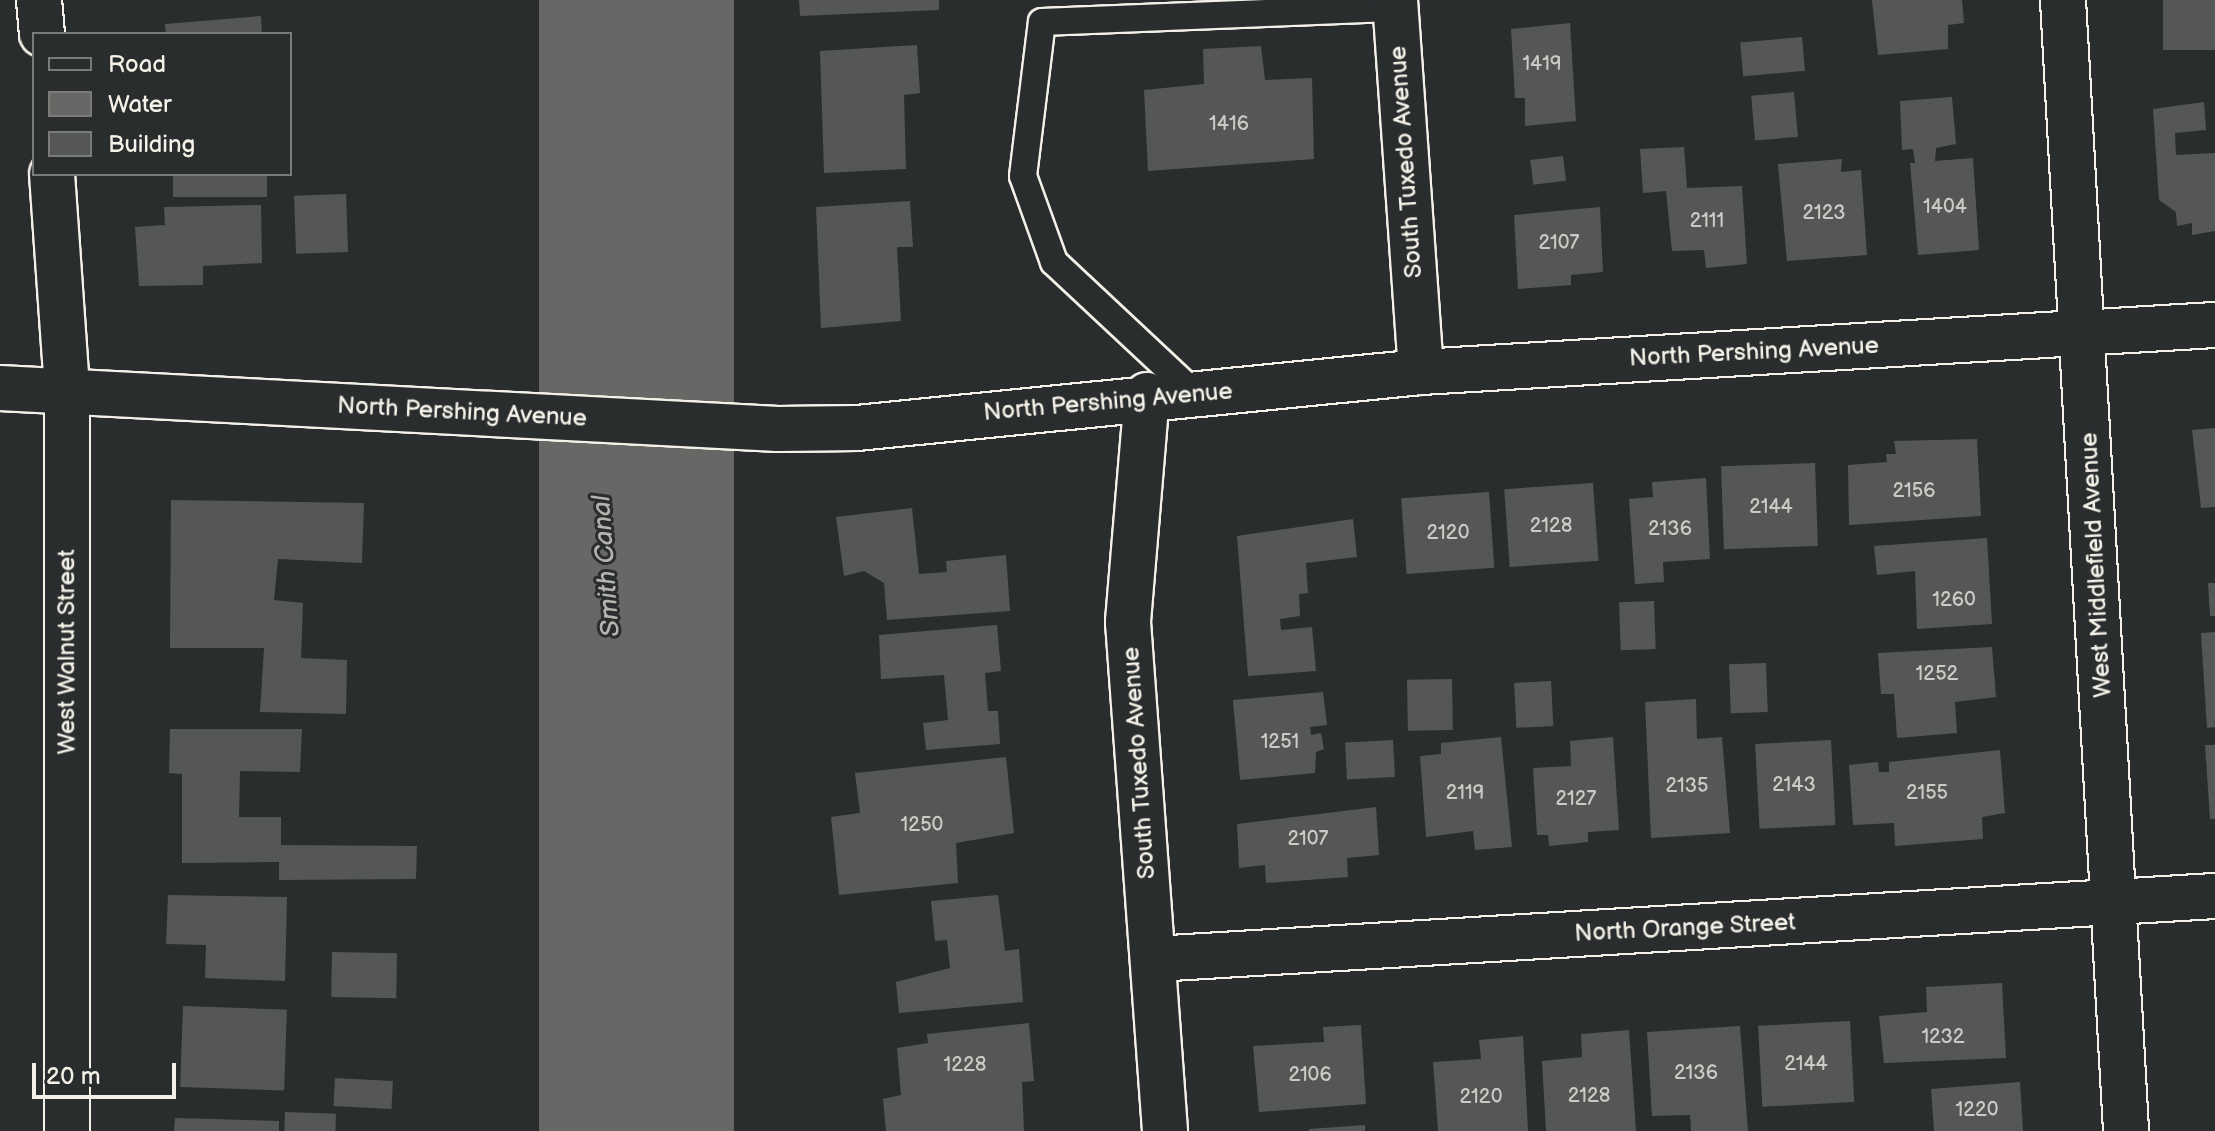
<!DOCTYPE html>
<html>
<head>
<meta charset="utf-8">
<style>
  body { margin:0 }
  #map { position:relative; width:2215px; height:1131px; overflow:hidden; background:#2a2d2e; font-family:"Balsamiq Sans",sans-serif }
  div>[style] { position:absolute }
  .water>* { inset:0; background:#676866; transform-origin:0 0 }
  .building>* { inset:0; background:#555756; transform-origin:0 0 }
  .roads { filter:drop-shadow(2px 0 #f4f1e8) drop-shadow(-2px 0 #f4f1e8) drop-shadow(0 2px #f4f1e8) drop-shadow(0 -2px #f4f1e8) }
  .service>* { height:26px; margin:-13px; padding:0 13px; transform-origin:13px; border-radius:13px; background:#2a2d2e }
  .minor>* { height:44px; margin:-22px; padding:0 22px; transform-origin:22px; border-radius:22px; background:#2a2d2e }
  .secondary>* { height:44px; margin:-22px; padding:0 22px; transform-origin:22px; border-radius:22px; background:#2a2d2e }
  span { translate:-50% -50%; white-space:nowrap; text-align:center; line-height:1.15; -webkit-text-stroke:6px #2a2d2e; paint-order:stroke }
  .number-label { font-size:20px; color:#cccac4 }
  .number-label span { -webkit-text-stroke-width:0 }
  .street-label { font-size:24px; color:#f4f1e8 }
  .water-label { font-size:26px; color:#b5b3ae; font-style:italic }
  .legend { position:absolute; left:32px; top:32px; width:260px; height:144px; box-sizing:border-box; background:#2a2d2e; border:2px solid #7b7b78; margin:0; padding:10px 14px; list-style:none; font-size:24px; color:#f4f1e8 }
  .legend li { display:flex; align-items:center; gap:16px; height:40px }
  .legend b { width:40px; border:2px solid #7b7b78 }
  .scale { position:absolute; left:32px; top:1063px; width:144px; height:36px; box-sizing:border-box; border:4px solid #f4f1e8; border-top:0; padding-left:10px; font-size:24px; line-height:28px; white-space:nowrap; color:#f4f1e8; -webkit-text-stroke:6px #2a2d2e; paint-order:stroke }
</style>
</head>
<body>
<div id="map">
  <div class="water">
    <div style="left:539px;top:0;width:195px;height:1132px"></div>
  </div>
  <div class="building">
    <div style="clip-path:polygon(799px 0,939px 0,939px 10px,800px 16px)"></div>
    <div style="clip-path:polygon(1872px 0,1962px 0,1964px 23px,1948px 25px,1948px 49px,1878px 55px)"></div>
    <div style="left:2163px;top:0;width:52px;height:50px"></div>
    <div style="clip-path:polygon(261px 16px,262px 34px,166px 34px,165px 24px)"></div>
    <div style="clip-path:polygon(1570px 23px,1576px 121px,1525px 126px,1525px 98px,1515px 98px,1511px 29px)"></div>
    <div style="left:1802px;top:37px;width:34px;height:62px;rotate:85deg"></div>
    <div style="clip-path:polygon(917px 45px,920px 93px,904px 95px,906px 169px,824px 173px,820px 51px)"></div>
    <div style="clip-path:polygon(1261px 46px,1265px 80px,1312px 78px,1314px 159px,1148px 171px,1144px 90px,1204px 84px,1203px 49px)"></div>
    <div style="left:1794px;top:92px;width:45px;height:43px;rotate:85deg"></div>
    <div style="clip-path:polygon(1952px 97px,1956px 144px,1936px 148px,1935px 161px,1973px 158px,1979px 250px,1918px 255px,1910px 163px,1915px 163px,1913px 149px,1902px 150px,1900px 101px)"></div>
    <div style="clip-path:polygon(2204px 102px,2206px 130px,2175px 133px,2176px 155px,2215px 153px,2215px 231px,2192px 235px,2192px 223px,2177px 226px,2176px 212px,2159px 200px,2153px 109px)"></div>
    <div style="clip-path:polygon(1684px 147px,1687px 188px,1742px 186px,1747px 264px,1706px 268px,1704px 250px,1672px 251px,1666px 191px,1643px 193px,1640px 149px)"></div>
    <div style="left:1563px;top:156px;width:25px;height:33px;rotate:83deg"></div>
    <div style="clip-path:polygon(1842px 159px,1841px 172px,1861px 170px,1867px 255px,1787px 261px,1778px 164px)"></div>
    <div style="left:173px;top:174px;width:94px;height:23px"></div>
    <div style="left:346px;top:194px;width:58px;height:52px;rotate:88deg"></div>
    <div style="clip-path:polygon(910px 201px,913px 247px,897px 247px,901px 321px,821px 328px,816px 207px)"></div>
    <div style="clip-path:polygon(261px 205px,262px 263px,203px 266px,203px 285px,139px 286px,135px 227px,165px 225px,164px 207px)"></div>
    <div style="clip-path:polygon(1600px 207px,1603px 272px,1571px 275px,1571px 285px,1518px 289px,1514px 215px)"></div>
    <div style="clip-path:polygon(2215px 428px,2215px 507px,2201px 508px,2192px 430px)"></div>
    <div style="clip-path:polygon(1977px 439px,1981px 516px,1849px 525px,1848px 465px,1887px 462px,1886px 454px,1896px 454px,1894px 441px)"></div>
    <div style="left:1815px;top:463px;width:83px;height:94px;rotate:88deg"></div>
    <div style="clip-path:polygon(1706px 478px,1710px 559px,1663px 562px,1664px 582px,1635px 584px,1629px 499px,1653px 497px,1652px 482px)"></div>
    <div style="left:1593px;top:483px;width:78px;height:89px;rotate:86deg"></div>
    <div style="left:1489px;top:492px;width:76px;height:88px;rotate:86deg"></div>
    <div style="clip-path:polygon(171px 500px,364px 503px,362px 563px,278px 559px,274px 600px,303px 603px,301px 658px,347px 660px,346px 714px,260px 712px,264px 648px,170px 648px)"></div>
    <div style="clip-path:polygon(912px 508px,919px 574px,947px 572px,946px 561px,1006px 555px,1010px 611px,887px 620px,884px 583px,864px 571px,844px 576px,836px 517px)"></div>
    <div style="clip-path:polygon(1353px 519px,1357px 557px,1306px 563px,1308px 593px,1299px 594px,1300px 616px,1280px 619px,1281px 630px,1312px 627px,1316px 671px,1248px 676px,1237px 536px)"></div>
    <div style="clip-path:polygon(1987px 538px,1992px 624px,1917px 629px,1915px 571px,1877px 575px,1874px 546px)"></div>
    <div style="clip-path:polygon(2208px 583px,2215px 583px,2215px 616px,2210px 616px)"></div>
    <div style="left:1654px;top:601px;width:48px;height:35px;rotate:88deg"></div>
    <div style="clip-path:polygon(997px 625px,1001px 671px,985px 673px,988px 711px,998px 711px,1000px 744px,926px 750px,923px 723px,948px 720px,944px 675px,881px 679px,879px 635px)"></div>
    <div style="clip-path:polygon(2215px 632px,2215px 727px,2207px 728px,2201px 633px)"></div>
    <div style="clip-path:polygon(1992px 647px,1996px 697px,1955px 702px,1957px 733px,1897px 738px,1894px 694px,1881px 694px,1878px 653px)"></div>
    <div style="left:1766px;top:663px;width:49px;height:37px;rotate:88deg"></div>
    <div style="left:1452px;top:679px;width:51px;height:45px;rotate:89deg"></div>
    <div style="left:1551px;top:681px;width:45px;height:37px;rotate:87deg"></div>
    <div style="clip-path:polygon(1323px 692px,1327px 725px,1310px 727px,1311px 735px,1321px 733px,1324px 749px,1316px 752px,1315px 773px,1240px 780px,1233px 700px)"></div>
    <div style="clip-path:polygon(1696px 699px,1697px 739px,1722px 737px,1730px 833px,1651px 838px,1645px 702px)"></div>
    <div style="clip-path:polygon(170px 729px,302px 729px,300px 772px,240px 771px,239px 817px,281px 817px,281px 845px,417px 846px,416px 879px,279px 880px,279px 862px,182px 863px,182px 774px,169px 773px)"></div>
    <div style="clip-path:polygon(1501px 737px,1512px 847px,1475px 850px,1473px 831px,1426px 837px,1420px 756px,1441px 754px,1441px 743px)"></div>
    <div style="clip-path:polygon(1613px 737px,1619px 830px,1588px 832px,1588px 842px,1549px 846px,1548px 835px,1537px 835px,1533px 768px,1571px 766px,1570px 741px)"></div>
    <div style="left:1393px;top:740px;width:37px;height:48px;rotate:87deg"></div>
    <div style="left:1831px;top:740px;width:85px;height:76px;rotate:87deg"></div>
    <div style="clip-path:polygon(2205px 745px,2215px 745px,2215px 819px,2210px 819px)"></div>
    <div style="clip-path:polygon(2000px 750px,2005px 813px,1982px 817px,1983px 839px,1895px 846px,1894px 823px,1853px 825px,1849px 765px,1878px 762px,1879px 772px,1889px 772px,1889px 762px)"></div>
    <div style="clip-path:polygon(1006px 757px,1014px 833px,956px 843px,958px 883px,839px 895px,831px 817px,860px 813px,855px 773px)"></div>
    <div style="clip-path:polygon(1376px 807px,1379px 855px,1347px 858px,1348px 877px,1266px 883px,1265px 865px,1239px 868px,1237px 824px)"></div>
    <div style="clip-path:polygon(168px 895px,287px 897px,285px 981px,205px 978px,206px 945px,166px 944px)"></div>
    <div style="clip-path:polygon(998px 895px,1005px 951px,1019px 949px,1023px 1002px,899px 1013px,896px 982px,950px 968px,947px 940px,935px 941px,931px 901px)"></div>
    <div style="left:332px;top:952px;width:65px;height:45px;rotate:1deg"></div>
    <div style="clip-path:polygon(2002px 983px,2006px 1058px,1884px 1063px,1879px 1016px,1927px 1012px,1926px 987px)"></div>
    <div style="left:183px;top:1006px;width:104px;height:81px;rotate:2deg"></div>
    <div style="left:1850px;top:1021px;width:81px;height:92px;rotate:87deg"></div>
    <div style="clip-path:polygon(1029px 1023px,1034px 1081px,1022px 1082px,1024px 1131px,886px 1131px,883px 1099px,901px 1095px,897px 1048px,928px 1043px,927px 1034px)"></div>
    <div style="clip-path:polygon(1361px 1025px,1366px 1104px,1259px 1112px,1253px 1046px,1324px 1042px,1323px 1027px)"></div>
    <div style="clip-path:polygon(1740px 1026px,1748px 1131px,1691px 1131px,1690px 1115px,1652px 1116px,1647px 1032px)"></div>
    <div style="clip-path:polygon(1629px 1030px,1636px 1131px,1546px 1131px,1542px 1061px,1582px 1057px,1581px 1034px)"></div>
    <div style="clip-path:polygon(1523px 1036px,1528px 1131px,1438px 1131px,1433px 1062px,1481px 1059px,1479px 1040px)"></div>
    <div style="left:335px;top:1078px;width:58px;height:28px;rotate:3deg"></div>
    <div style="clip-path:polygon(2020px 1082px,2023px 1131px,1934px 1131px,1931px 1089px)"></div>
    <div style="left:285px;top:1112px;width:51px;height:19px;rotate:2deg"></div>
    <div style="clip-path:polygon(175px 1118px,279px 1121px,279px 1131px,174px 1131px)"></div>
    <div style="clip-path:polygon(1365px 1125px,1365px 1131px,1309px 1131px,1309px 1129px)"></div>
  </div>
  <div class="roads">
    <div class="service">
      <div style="left:1195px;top:394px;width:193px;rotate:-136.9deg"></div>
      <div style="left:1054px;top:262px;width:91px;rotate:-109.8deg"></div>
      <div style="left:1023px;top:176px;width:155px;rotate:-83deg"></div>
      <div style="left:1042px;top:22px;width:354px;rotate:-2.3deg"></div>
    </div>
    <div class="minor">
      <div style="left:39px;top:0;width:34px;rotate:85deg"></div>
      <div style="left:1395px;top:0;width:373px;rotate:86deg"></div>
      <div style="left:2063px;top:0;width:1133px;rotate:86.81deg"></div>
      <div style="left:52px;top:174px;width:216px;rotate:86deg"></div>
      <div style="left:67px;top:389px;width:742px;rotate:90deg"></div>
      <div style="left:1147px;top:395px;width:228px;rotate:94.8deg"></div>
      <div style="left:1128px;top:622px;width:510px;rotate:85.84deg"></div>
      <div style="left:1154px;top:959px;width:1063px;rotate:-3.4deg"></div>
    </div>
    <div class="secondary">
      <div style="left:0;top:388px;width:779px;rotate:3.02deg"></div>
      <div style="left:778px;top:429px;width:79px;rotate:-0.7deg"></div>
      <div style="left:857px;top:428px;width:567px;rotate:-5.67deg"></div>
      <div style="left:1421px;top:372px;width:795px;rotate:-3.39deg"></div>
    </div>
  </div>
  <div class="number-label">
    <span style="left:1542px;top:64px">1419</span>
    <span style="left:1229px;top:124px">1416</span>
    <span style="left:1945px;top:207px">1404</span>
    <span style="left:1824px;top:213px">2123</span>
    <span style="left:1707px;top:221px">2111</span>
    <span style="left:1559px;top:243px">2107</span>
    <span style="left:1914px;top:491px">2156</span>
    <span style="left:1771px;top:507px">2144</span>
    <span style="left:1551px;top:526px">2128</span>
    <span style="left:1670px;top:529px">2136</span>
    <span style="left:1448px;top:533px">2120</span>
    <span style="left:1954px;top:600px">1260</span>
    <span style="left:1937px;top:674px">1252</span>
    <span style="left:1280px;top:742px">1251</span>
    <span style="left:1794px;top:785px">2143</span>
    <span style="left:1687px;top:786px">2135</span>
    <span style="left:1465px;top:793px">2119</span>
    <span style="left:1927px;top:793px">2155</span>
    <span style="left:1576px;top:799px">2127</span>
    <span style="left:922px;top:825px">1250</span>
    <span style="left:1308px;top:839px">2107</span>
    <span style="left:1943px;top:1037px">1232</span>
    <span style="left:1806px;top:1064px">2144</span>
    <span style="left:965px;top:1065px">1228</span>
    <span style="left:1696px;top:1073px">2136</span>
    <span style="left:1310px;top:1075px">2106</span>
    <span style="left:1589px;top:1096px">2128</span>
    <span style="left:1481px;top:1097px">2120</span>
    <span style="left:1977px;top:1110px">1220</span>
  </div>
  <div class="street-label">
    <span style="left:1406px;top:162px;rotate:-94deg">South Tuxedo Avenue</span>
    <span style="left:1754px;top:352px;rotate:-3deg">North Pershing Avenue</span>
    <span style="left:1108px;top:402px;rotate:-5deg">North Pershing Avenue</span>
    <span style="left:462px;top:412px;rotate:3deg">North Pershing Avenue</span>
    <span style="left:2096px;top:565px;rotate:-93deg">West Middlefield Avenue</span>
    <span style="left:67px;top:652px;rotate:-90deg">West Walnut Street</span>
    <span style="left:1139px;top:763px;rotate:-94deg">South Tuxedo Avenue</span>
    <span style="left:1685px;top:928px;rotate:-3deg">North Orange Street</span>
  </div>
  <div class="water-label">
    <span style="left:607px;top:566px;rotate:-94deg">Smith Canal</span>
  </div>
  <ul class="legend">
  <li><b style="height:10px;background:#2a2d2e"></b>Road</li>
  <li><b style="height:22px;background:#676866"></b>Water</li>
  <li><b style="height:22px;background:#555756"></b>Building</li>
  </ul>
  <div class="scale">20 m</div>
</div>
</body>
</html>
